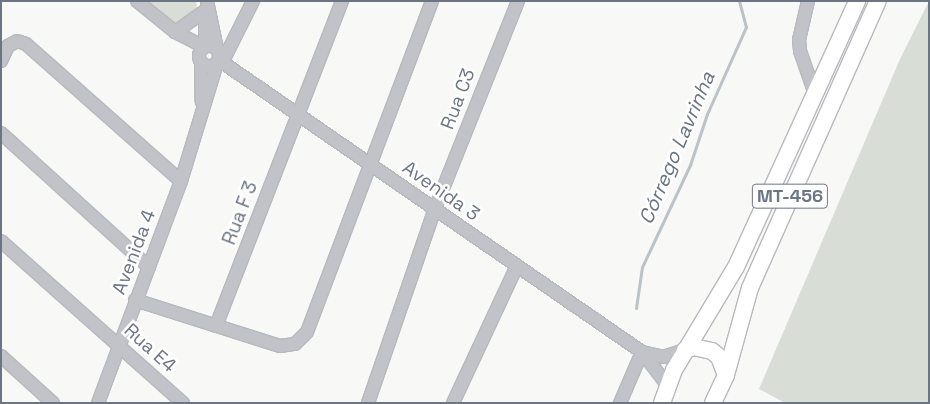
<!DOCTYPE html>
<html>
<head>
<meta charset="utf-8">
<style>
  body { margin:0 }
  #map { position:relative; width:930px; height:404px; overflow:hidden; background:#f8f9f7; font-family:"Space Grotesk",sans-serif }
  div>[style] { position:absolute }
  .green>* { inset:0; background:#d8ddd6 }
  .stream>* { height:3px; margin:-1.5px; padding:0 1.5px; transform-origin:1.5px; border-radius:1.5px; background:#bbc2c8 }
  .roads { filter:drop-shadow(1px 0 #b7b9be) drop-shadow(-1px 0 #b7b9be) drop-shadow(0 1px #b7b9be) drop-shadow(0 -1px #b7b9be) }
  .minor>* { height:12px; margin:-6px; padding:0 6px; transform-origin:6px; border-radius:6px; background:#c1c3c8 }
  .minor>.ring { margin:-6px; padding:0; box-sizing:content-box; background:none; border:12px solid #c1c3c8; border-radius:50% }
  .major>* { height:16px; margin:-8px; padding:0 8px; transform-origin:8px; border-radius:8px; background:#fff }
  span { translate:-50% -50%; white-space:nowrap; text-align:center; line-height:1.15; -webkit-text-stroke:5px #fff; paint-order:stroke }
  .shield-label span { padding:1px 4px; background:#fff; border:1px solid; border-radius:4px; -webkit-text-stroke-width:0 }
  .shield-label { font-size:18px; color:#6b7584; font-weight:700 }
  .street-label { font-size:19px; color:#6b7584 }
  .water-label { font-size:20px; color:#67757f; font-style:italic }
  .frame { position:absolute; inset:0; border:2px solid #6b7584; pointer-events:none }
</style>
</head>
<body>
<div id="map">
  <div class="green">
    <div style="clip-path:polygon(149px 1px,196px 1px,197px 9px,177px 25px)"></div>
    <div style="clip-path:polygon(929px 1px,929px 403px,785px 403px,759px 389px,900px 59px)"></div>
  </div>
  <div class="stream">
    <div style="left:636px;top:308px;width:41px;rotate:-81.7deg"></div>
    <div style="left:642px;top:267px;width:113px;rotate:-64.8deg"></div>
    <div style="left:690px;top:165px;width:54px;rotate:-71.6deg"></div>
    <div style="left:707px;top:114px;width:95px;rotate:-65.9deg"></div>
    <div style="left:746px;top:27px;width:27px;rotate:-105deg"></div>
  </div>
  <div class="roads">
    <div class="minor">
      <div style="left:137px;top:1px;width:49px;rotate:39.2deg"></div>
      <div style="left:175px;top:32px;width:33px;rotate:27deg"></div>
      <div style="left:207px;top:1px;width:49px;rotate:78.2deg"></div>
      <div style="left:808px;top:1px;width:39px;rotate:103deg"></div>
      <div style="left:799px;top:39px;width:12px;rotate:85deg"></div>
      <div style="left:800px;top:51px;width:46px;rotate:70.8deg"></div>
      <div style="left:205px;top:11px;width:35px;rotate:90deg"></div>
      <div style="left:175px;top:32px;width:37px;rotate:-35deg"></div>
      <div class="ring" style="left:199px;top:46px;width:8px;height:8px"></div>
      <div style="left:219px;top:60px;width:514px;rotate:34.62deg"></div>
      <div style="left:642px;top:352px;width:43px;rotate:52.6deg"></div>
      <div style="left:1px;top:61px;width:17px;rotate:-65deg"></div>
      <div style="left:8px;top:46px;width:10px;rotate:-29deg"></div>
      <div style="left:17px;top:41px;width:9px;rotate:18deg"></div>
      <div style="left:26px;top:44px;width:207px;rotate:41.5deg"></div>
      <div style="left:201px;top:63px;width:39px;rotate:89deg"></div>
      <div style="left:222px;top:63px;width:69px;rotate:-63.4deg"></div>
      <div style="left:1px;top:133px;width:200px;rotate:42.2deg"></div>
      <div style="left:1px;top:241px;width:244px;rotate:41.7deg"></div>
      <div style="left:135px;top:300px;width:152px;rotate:17.6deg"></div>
      <div style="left:280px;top:346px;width:15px;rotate:-8deg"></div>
      <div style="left:295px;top:344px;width:17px;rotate:-45deg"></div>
      <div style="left:307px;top:332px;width:354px;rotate:-69.3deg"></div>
      <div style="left:216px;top:326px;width:349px;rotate:-68.8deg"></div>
      <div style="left:642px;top:352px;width:22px;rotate:13deg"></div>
      <div style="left:663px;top:357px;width:23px;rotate:-18deg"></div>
      <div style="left:1px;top:356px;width:70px;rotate:42.1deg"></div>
      <div style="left:98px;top:403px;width:237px;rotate:-69.5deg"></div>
      <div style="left:181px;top:181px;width:123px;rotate:-73deg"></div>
      <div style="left:368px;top:403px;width:203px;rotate:-71deg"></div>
      <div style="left:434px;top:211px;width:226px;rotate:-68.2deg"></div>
      <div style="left:453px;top:403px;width:151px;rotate:-65deg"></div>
      <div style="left:620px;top:403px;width:56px;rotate:-66.7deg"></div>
    </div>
    <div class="major">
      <div style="left:685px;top:350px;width:9px;rotate:-18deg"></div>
      <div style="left:694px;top:347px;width:18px;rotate:13deg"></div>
      <div style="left:712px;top:351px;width:9px;rotate:41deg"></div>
      <div style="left:719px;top:357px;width:19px;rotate:69deg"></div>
      <div style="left:662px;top:403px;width:35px;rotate:-70deg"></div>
      <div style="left:674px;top:370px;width:120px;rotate:-59deg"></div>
      <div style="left:736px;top:267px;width:292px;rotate:-65.5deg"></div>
      <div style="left:713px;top:403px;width:31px;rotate:-65deg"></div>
      <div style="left:726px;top:375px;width:90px;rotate:-74.6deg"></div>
      <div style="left:750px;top:288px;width:314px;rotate:-66deg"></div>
    </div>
  </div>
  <div class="shield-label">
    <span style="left:790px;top:196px">MT-456</span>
  </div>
  <div class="street-label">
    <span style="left:458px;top:99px;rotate:-69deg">Rua C3</span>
    <span style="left:441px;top:191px;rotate:35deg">Avenida 3</span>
    <span style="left:240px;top:213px;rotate:-69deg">Rua F 3</span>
    <span style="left:134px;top:252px;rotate:-69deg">Avenida 4</span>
    <span style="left:150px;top:348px;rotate:42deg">Rua E4</span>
  </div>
  <div class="water-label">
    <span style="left:677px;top:148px;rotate:-67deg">Córrego Lavrinha</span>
  </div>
  <div class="frame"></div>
</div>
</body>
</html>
